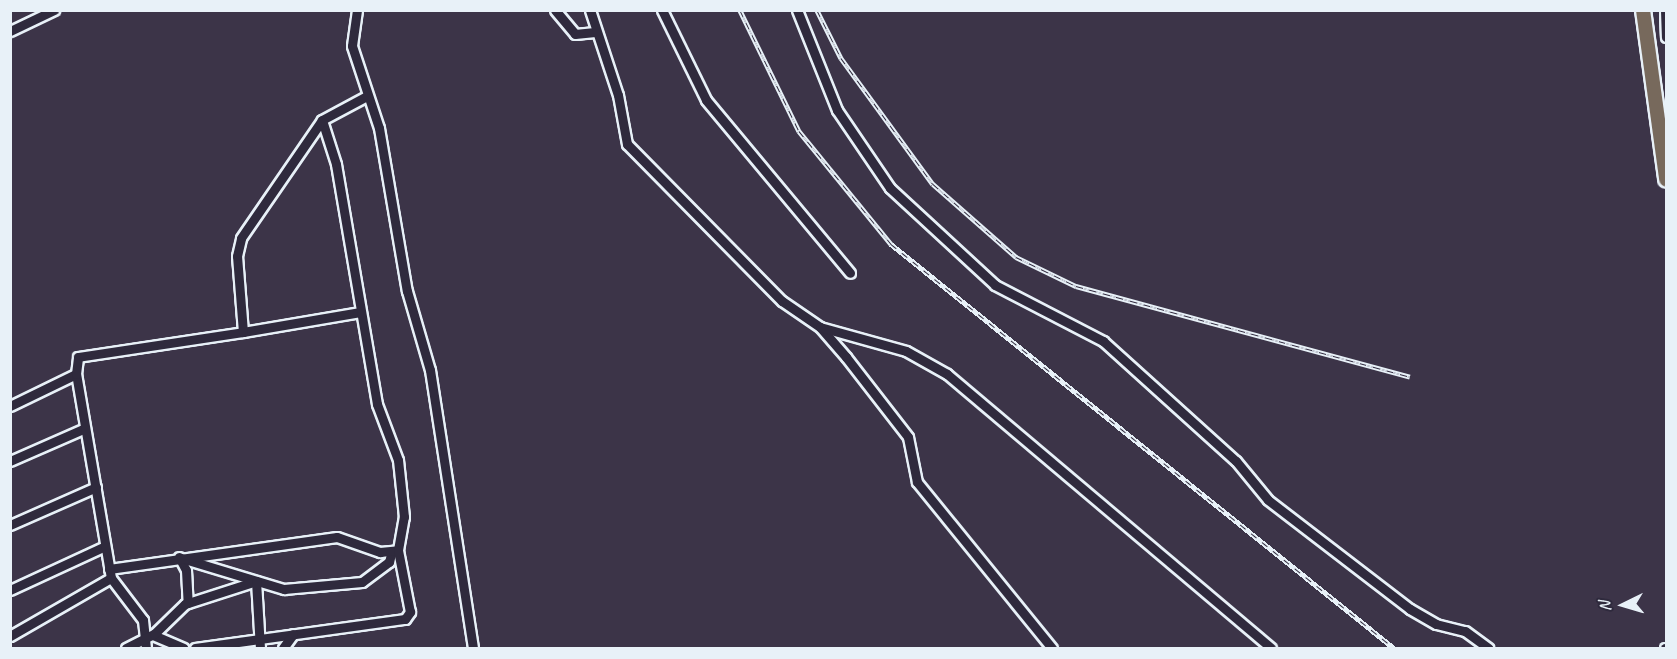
<!DOCTYPE html>
<html>
<head>
<meta charset="utf-8">
<style>
  body { margin:0 }
  #map { position:relative; width:1677px; height:659px; overflow:hidden; background:#3c3448; font-family:Caveat,sans-serif }
  div>[style] { position:absolute }
  .roads { filter:drop-shadow(2px 0 #e8f1f8) drop-shadow(-2px 0 #e8f1f8) drop-shadow(0 2px #e8f1f8) drop-shadow(0 -2px #e8f1f8) }
  .minor>* { height:9px; margin:-4.5px; padding:0 4.5px; transform-origin:4.5px; border-radius:4.5px; background:#2f2a3d }
  .highway>* { height:14px; margin:-7px; padding:0 7px; transform-origin:7px; border-radius:7px; background:#77695c }
  .rail>* { height:4.5px; margin-top:-2.25px; transform-origin:0; background:repeating-linear-gradient(90deg,#2f2a3d 0 7px,#e8f1f8 0 14px); box-sizing:border-box; border-block:2px solid #e8f1f8 }
  span { translate:-50% -50%; white-space:nowrap; text-align:center; line-height:1.15; -webkit-text-stroke:4.5px #2f2a3d; paint-order:stroke }
  .frame { position:absolute; inset:0; border:12px solid #e8f1f8; pointer-events:none }
  .north { position:absolute; left:1593px; top:575px; width:60px; height:60px; -webkit-text-stroke:4px #2f2a3d; paint-order:stroke; rotate:265deg; font-size:16px; font-weight:700; line-height:24px; text-align:center; color:#e8f1f8 }
  .north::after { content:''; display:block; margin:auto; width:21px; height:27px; background:#e8f1f8; clip-path:polygon(50% 0,100% 100%,50% 72%,0 100%) }
</style>
</head>
<body>
<div id="map">
  <div class="roads">
    <div class="minor">
      <div style="left:357px;top:10px;width:36px;rotate:98deg"></div>
      <div style="left:352px;top:46px;width:86px;rotate:71.8deg"></div>
      <div style="left:379px;top:128px;width:165px;rotate:80.3deg"></div>
      <div style="left:407px;top:291px;width:82px;rotate:73.8deg"></div>
      <div style="left:430px;top:370px;width:281px;rotate:81.2deg"></div>
      <div style="left:555px;top:10px;width:31px;rotate:50deg"></div>
      <div style="left:575px;top:34px;width:20px;rotate:-6deg"></div>
      <div style="left:590px;top:10px;width:89px;rotate:71.8deg"></div>
      <div style="left:618px;top:95px;width:50px;rotate:79.6deg"></div>
      <div style="left:627px;top:144px;width:221px;rotate:45.4deg"></div>
      <div style="left:782px;top:301px;width:46px;rotate:34.4deg"></div>
      <div style="left:820px;top:327px;width:40px;rotate:49deg"></div>
      <div style="left:846px;top:357px;width:101px;rotate:52.2deg"></div>
      <div style="left:908px;top:437px;width:46px;rotate:78.7deg"></div>
      <div style="left:917px;top:482px;width:214px;rotate:50.9deg"></div>
      <div style="left:662px;top:10px;width:100px;rotate:63.9deg"></div>
      <div style="left:706px;top:100px;width:225px;rotate:50.2deg"></div>
      <div style="left:797px;top:10px;width:108px;rotate:68.2deg"></div>
      <div style="left:837px;top:110px;width:94px;rotate:55.8deg"></div>
      <div style="left:890px;top:188px;width:143px;rotate:42.7deg"></div>
      <div style="left:995px;top:285px;width:122px;rotate:27.4deg"></div>
      <div style="left:1103px;top:341px;width:179px;rotate:42.1deg"></div>
      <div style="left:1236px;top:461px;width:50px;rotate:50.6deg"></div>
      <div style="left:1268px;top:500px;width:179px;rotate:37.5deg"></div>
      <div style="left:1410px;top:609px;width:30px;rotate:30deg"></div>
      <div style="left:1436px;top:624px;width:30px;rotate:14deg"></div>
      <div style="left:1465px;top:631px;width:29px;rotate:36deg"></div>
      <div style="left:1665px;top:10px;width:27px;rotate:88deg"></div>
      <div style="left:10px;top:31px;width:49px;rotate:-25.5deg"></div>
      <div style="left:820px;top:327px;width:89px;rotate:15.6deg"></div>
      <div style="left:906px;top:351px;width:47px;rotate:29.3deg"></div>
      <div style="left:947px;top:374px;width:424px;rotate:40.2deg"></div>
      <div style="left:243px;top:332px;width:119px;rotate:-9.7deg"></div>
      <div style="left:10px;top:406px;width:73px;rotate:-25.9deg"></div>
      <div style="left:10px;top:461px;width:82px;rotate:-23.7deg"></div>
      <div style="left:10px;top:525px;width:94px;rotate:-23.8deg"></div>
      <div style="left:179px;top:557px;width:15px;rotate:62deg"></div>
      <div style="left:186px;top:570px;width:33px;rotate:87deg"></div>
      <div style="left:181px;top:558px;width:108px;rotate:16.8deg"></div>
      <div style="left:284px;top:589px;width:78px;rotate:-5.1deg"></div>
      <div style="left:362px;top:582px;width:34px;rotate:-37deg"></div>
      <div style="left:389px;top:562px;width:8px;rotate:-76deg"></div>
      <div style="left:109px;top:569px;width:230px;rotate:-8deg"></div>
      <div style="left:337px;top:537px;width:46px;rotate:19.2deg"></div>
      <div style="left:380px;top:552px;width:18px;rotate:-6deg"></div>
      <div style="left:398px;top:550px;width:34px;rotate:-80deg"></div>
      <div style="left:404px;top:517px;width:57px;rotate:-96deg"></div>
      <div style="left:398px;top:460px;width:60px;rotate:-110.6deg"></div>
      <div style="left:377px;top:404px;width:243px;rotate:-99.7deg"></div>
      <div style="left:336px;top:164px;width:46px;rotate:-107.7deg"></div>
      <div style="left:111px;top:578px;width:53px;rotate:52.7deg"></div>
      <div style="left:143px;top:620px;width:28px;rotate:84deg"></div>
      <div style="left:10px;top:590px;width:102px;rotate:-24.8deg"></div>
      <div style="left:153px;top:635px;width:33px;rotate:23deg"></div>
      <div style="left:10px;top:636px;width:116px;rotate:-29.9deg"></div>
      <div style="left:111px;top:578px;width:207px;rotate:-99.7deg"></div>
      <div style="left:76px;top:374px;width:17px;rotate:-83deg"></div>
      <div style="left:78px;top:357px;width:167px;rotate:-8.6deg"></div>
      <div style="left:243px;top:332px;width:76px;rotate:-94.5deg"></div>
      <div style="left:237px;top:256px;width:18px;rotate:-77deg"></div>
      <div style="left:241px;top:238px;width:143px;rotate:-55.5deg"></div>
      <div style="left:322px;top:120px;width:49px;rotate:-28.1deg"></div>
      <div style="left:126px;top:648px;width:31px;rotate:-27deg"></div>
      <div style="left:154px;top:634px;width:43px;rotate:-44.1deg"></div>
      <div style="left:185px;top:604px;width:75px;rotate:-17.9deg"></div>
      <div style="left:256px;top:581px;width:67px;rotate:86.6deg"></div>
      <div style="left:195px;top:648px;width:212px;rotate:-7.9deg"></div>
      <div style="left:405px;top:619px;width:9px;rotate:-54deg"></div>
      <div style="left:410px;top:612px;width:63px;rotate:-101deg"></div>
      <div style="left:283px;top:648px;width:17px;rotate:-54deg"></div>
      <div style="left:1665px;top:648px;width:1px"></div>
    </div>
    <div class="highway">
      <div style="left:1643px;top:10px;width:171px;rotate:82.2deg"></div>
    </div>
  </div>
  <div class="rail">
    <div style="left:740px;top:10px;width:135px;rotate:64deg"></div>
    <div style="left:799px;top:131px;width:146px;rotate:50.8deg"></div>
    <div style="left:891px;top:244px;width:645px;rotate:38.77deg"></div>
    <div style="left:817px;top:10px;width:54px;rotate:63.4deg"></div>
    <div style="left:841px;top:58px;width:156px;rotate:53.9deg"></div>
    <div style="left:933px;top:184px;width:111px;rotate:41.3deg"></div>
    <div style="left:1016px;top:257px;width:67px;rotate:25.8deg"></div>
    <div style="left:1076px;top:286px;width:346px;rotate:15.2deg"></div>
  </div>
  <div class="frame"></div>
  <div class="north">N</div>
</div>
</body>
</html>
